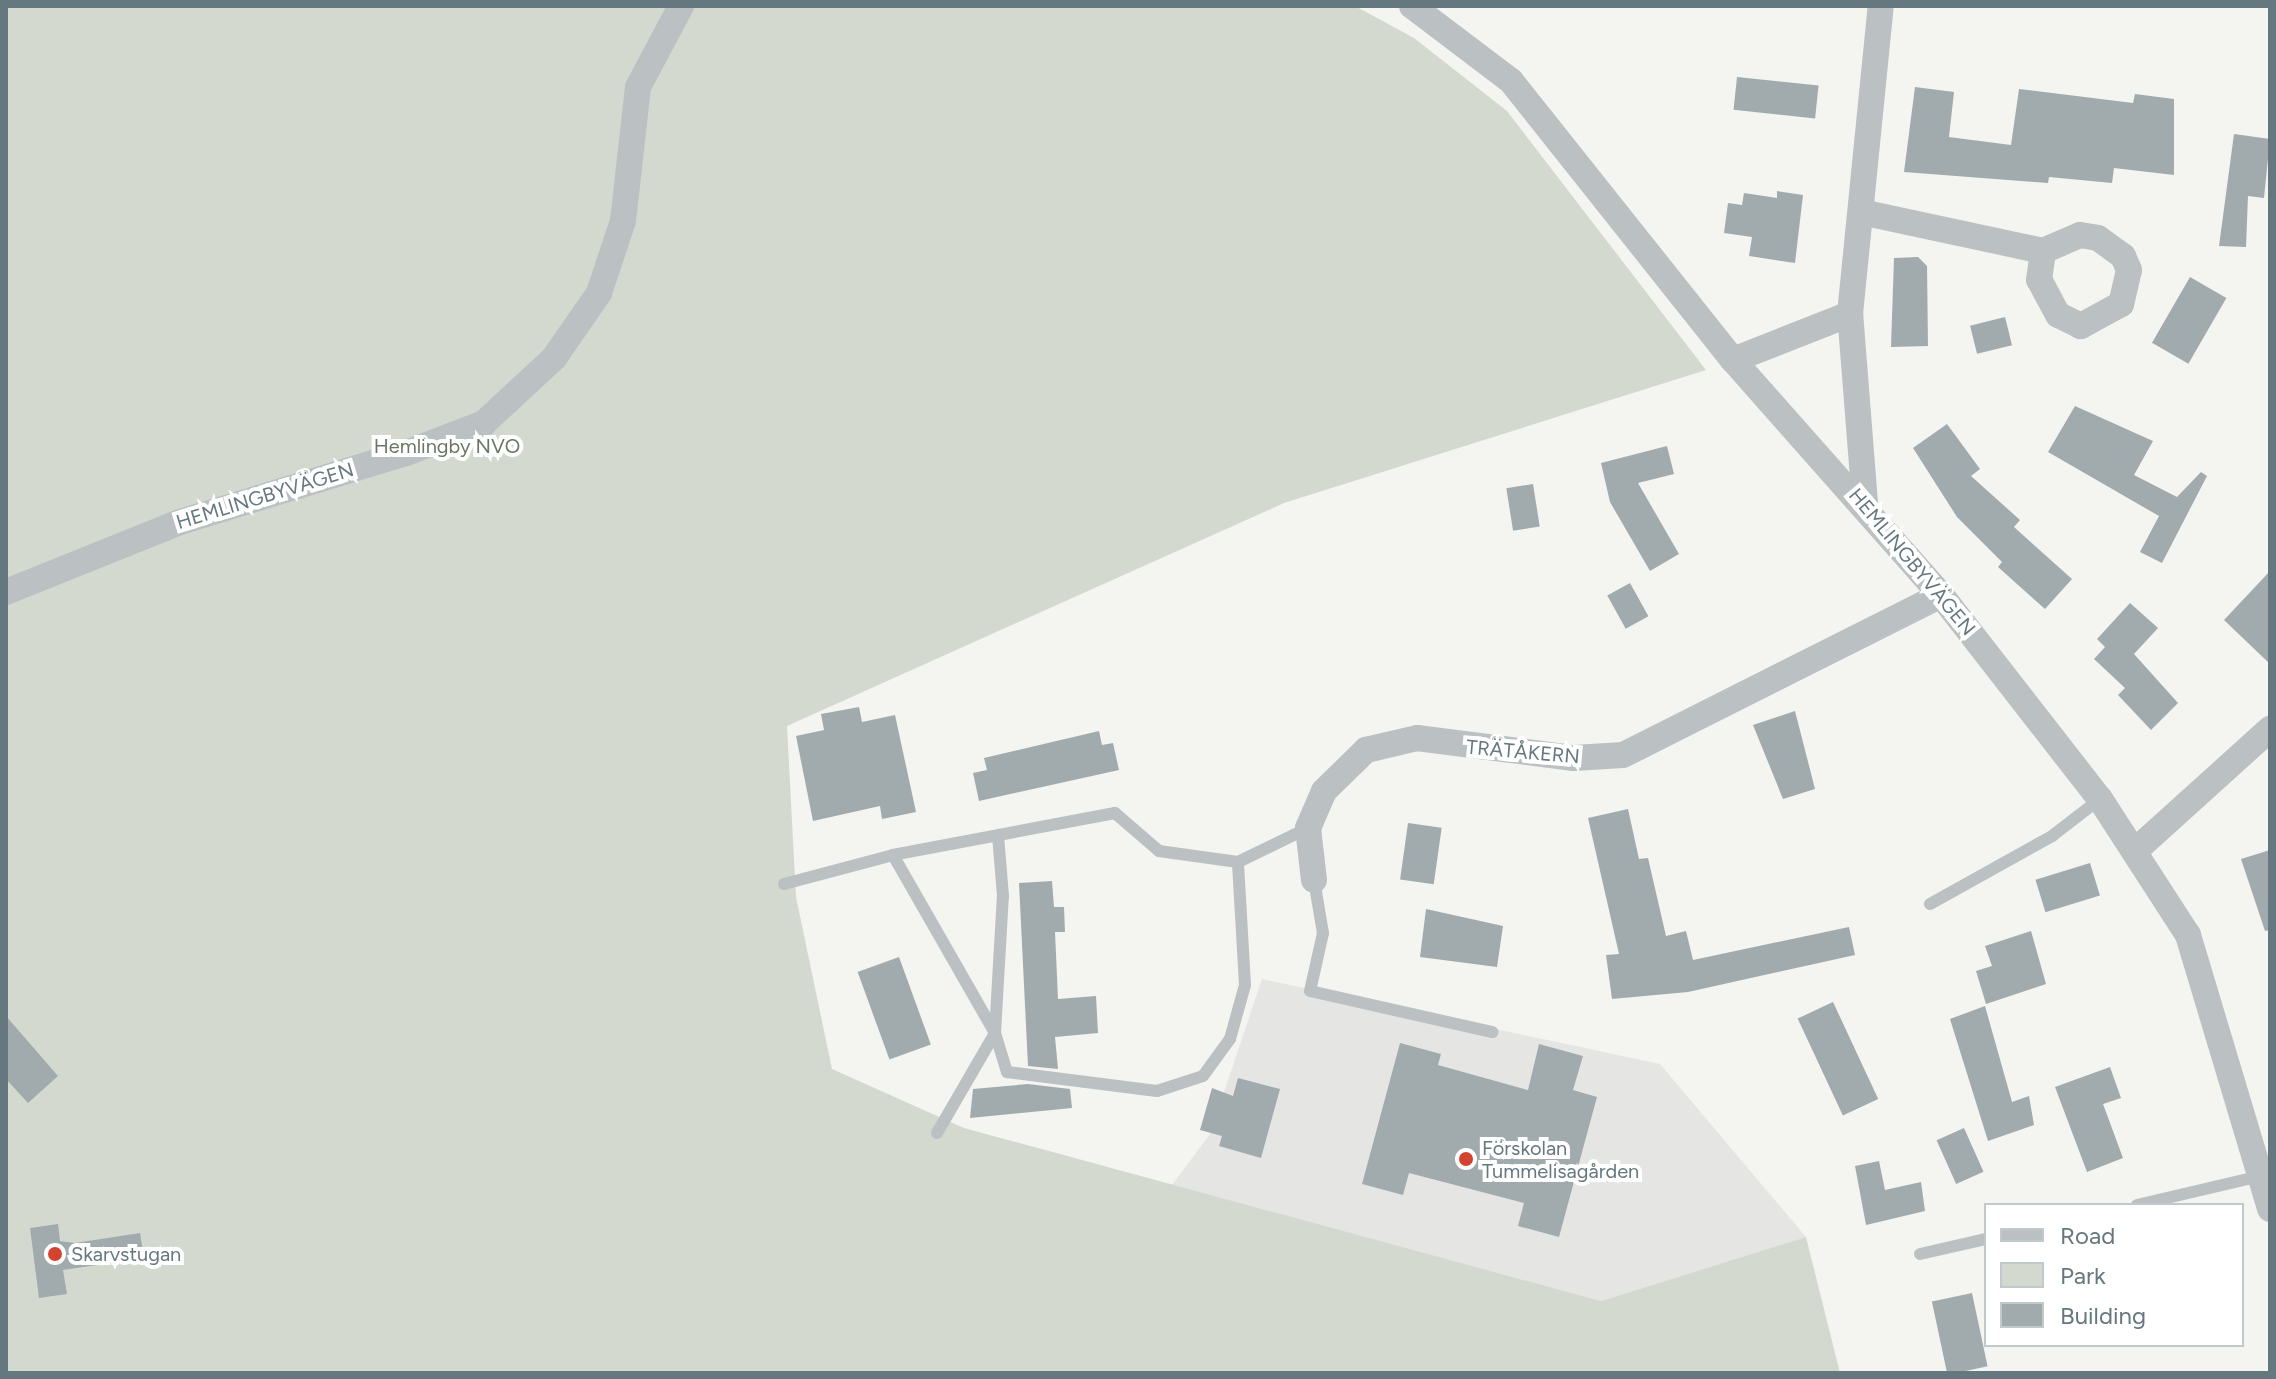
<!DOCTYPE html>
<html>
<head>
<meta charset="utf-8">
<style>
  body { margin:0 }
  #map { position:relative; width:2276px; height:1379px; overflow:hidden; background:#f4f4f0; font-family:Figtree,sans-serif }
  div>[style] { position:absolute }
  .built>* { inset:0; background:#e5e5e4 }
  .green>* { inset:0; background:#d4d9d0 }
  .building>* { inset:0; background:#a1abae; transform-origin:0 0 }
  .service>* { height:12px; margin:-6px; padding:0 6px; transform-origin:6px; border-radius:6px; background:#bbc0c2 }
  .minor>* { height:26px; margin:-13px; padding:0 13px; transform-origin:13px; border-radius:13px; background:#bbc0c2 }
  .dots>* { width:22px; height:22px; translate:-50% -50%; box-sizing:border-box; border:4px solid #fff; border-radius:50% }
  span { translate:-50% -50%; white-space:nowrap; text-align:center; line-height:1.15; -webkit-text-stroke:8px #fff; paint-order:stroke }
  .park-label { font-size:20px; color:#6a7764 }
  .street-label { font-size:20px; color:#65777f }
  .poi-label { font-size:20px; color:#65777f }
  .left { translate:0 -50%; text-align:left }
  .frame { position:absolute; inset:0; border:8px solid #65777f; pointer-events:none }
  .legend { position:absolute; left:1984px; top:1203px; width:260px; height:144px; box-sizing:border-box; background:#fff; border:2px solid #c1c9cc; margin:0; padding:10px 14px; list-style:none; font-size:24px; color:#65777f }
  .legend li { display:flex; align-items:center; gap:16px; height:40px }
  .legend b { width:40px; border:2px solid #c1c9cc }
</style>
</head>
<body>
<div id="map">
  <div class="built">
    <div style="clip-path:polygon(1262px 979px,1660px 1064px,1806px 1237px,1601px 1301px,1172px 1185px,1210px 1134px)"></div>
  </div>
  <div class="green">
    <div style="clip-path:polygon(6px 6px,1355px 6px,1414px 38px,1507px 111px,1706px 370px,1284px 503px,787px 726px,796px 897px,832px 1069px,964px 1128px,1601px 1301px,1806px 1237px,1840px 1373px,6px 1373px)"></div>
  </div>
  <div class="building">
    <div style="left:1737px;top:77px;width:82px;height:33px;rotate:6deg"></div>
    <div style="clip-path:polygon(1915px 87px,1954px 92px,1949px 137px,2011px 145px,2019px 89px,2133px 103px,2135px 94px,2174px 99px,2174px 175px,2114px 168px,2112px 183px,2049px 177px,2048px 183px,1904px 172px)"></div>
    <div style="clip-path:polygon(2234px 134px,2270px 139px,2264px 198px,2248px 196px,2246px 247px,2219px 246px)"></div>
    <div style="clip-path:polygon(1777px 191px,1803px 195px,1795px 263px,1749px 256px,1752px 237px,1724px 233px,1728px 203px,1742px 205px,1744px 193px,1777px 198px)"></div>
    <div style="clip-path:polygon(1918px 257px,1927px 266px,1928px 346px,1891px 347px,1894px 258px)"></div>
    <div style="left:2190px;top:277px;width:42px;height:76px;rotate:30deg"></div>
    <div style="left:2005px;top:317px;width:29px;height:36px;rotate:76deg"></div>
    <div style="clip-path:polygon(2075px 406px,2153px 441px,2134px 475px,2177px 497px,2201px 472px,2207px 476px,2162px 563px,2140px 552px,2159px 516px,2048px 452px)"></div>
    <div style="clip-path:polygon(1947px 424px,1980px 469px,1971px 476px,2020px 520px,2014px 527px,2072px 579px,2045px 609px,1998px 567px,2002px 562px,1957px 517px,1913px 448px)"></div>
    <div style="clip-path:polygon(1667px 446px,1674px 474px,1638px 483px,1679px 554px,1650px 571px,1610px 502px,1601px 463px)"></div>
    <div style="left:1533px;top:484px;width:43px;height:27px;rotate:81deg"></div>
    <div style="clip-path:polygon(2270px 571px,2270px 664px,2224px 620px)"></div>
    <div style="left:1630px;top:583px;width:38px;height:26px;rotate:61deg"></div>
    <div style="clip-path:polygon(2130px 603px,2158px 628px,2134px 654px,2178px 703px,2151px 730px,2118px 695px,2125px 688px,2094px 659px,2105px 647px,2097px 639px)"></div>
    <div style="clip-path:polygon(859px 707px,862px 722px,895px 715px,916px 812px,882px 819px,880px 806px,813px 821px,796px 736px,824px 730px,821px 714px)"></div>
    <div style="clip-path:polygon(1795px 711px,1815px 789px,1783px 799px,1753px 725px)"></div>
    <div style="clip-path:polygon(1099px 731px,1102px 745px,1113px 743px,1119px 770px,979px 801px,973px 773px,987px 770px,984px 758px)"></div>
    <div style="clip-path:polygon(1628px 809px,1639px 859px,1648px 858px,1666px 936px,1686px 931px,1693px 960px,1849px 927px,1855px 955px,1688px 992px,1612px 999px,1606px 955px,1619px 954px,1588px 818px)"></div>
    <div style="left:1408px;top:823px;width:34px;height:57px;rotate:8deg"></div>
    <div style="clip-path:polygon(2270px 850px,2270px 930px,2265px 931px,2241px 859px)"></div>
    <div style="left:2090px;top:863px;width:34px;height:57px;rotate:73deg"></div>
    <div style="clip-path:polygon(1052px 881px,1054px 907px,1064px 907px,1065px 932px,1055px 932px,1058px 999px,1096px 996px,1098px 1033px,1055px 1037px,1058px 1069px,1028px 1066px,1019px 883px)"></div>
    <div style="clip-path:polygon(1426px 909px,1503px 926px,1497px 967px,1420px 957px)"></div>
    <div style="clip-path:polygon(2031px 931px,2046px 984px,1986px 1004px,1976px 971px,1992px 966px,1985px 946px)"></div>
    <div style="left:899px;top:957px;width:93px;height:44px;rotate:70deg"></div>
    <div style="left:1833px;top:1002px;width:107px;height:39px;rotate:65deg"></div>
    <div style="clip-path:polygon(1985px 1006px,2012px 1102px,2029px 1096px,2034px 1125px,1988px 1141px,1950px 1019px)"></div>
    <div style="clip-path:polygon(6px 1016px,58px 1076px,28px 1103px,6px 1079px)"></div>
    <div style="clip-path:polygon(1400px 1043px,1441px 1054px,1438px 1065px,1528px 1090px,1539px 1044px,1583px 1056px,1573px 1090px,1597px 1097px,1559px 1237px,1518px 1226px,1524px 1203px,1409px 1173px,1403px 1195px,1362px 1184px)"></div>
    <div style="clip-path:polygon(2110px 1067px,2121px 1098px,2103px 1104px,2123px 1158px,2087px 1172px,2055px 1087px)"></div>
    <div style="clip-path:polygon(1238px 1078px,1280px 1089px,1261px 1158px,1219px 1146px,1222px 1136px,1200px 1130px,1212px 1088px,1233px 1096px)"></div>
    <div style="clip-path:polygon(1028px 1084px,1070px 1089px,1072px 1108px,970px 1118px,973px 1089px)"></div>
    <div style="left:1964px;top:1128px;width:48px;height:30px;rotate:66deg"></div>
    <div style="clip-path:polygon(1879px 1161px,1885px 1190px,1921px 1182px,1925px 1211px,1866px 1225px,1855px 1166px)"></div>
    <div style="clip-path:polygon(58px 1224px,60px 1241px,75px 1243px,140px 1233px,144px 1258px,63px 1270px,67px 1294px,39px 1298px,30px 1228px)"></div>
    <div style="left:1972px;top:1293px;width:75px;height:41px;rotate:78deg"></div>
  </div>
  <div class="service">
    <div style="left:1238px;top:862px;width:80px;rotate:-172.1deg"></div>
    <div style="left:1159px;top:851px;width:58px;rotate:-139.2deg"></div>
    <div style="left:1115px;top:813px;width:226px;rotate:169.3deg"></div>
    <div style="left:893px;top:855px;width:205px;rotate:60.2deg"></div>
    <div style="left:995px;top:1033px;width:41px;rotate:72.9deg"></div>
    <div style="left:1007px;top:1072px;width:151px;rotate:7.2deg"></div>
    <div style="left:1157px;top:1091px;width:48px;rotate:-18.1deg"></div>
    <div style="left:1203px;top:1076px;width:46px;rotate:-53.9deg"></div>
    <div style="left:1230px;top:1039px;width:56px;rotate:-74.5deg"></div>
    <div style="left:1245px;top:985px;width:123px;rotate:-93.3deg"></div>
    <div style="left:1238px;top:862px;width:78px;rotate:-25.9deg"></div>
    <div style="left:1314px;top:880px;width:54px;rotate:80.4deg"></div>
    <div style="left:1323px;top:933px;width:59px;rotate:102.6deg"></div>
    <div style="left:1310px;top:991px;width:187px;rotate:12.7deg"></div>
    <div style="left:784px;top:884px;width:113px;rotate:-14.9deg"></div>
    <div style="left:1930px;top:904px;width:140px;rotate:-29.1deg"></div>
    <div style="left:2052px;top:836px;width:61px;rotate:-37.6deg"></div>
    <div style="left:937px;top:1133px;width:116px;rotate:-59.9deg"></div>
    <div style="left:995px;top:1033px;width:137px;rotate:-86.7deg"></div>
    <div style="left:1003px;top:896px;width:61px;rotate:-94.7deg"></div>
    <div style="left:2137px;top:1205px;width:127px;rotate:-13.2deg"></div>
    <div style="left:1920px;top:1254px;width:68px;rotate:-12.8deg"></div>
  </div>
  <div class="minor">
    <div style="left:1412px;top:6px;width:124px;rotate:37.1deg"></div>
    <div style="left:1511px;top:81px;width:357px;rotate:51.5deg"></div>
    <div style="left:1733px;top:360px;width:314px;rotate:48.5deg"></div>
    <div style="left:1941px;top:595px;width:259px;rotate:52.1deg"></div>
    <div style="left:2100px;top:799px;width:162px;rotate:57.1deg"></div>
    <div style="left:2188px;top:935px;width:286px;rotate:73.3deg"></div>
    <div style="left:1861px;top:212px;width:186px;rotate:12.1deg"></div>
    <div style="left:2043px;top:251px;width:40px;rotate:-23.4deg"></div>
    <div style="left:2080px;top:235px;width:18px;rotate:9deg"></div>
    <div style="left:2098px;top:238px;width:31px;rotate:36deg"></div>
    <div style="left:2123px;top:256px;width:15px;rotate:67deg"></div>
    <div style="left:2129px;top:270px;width:35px;rotate:103deg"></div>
    <div style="left:2121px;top:304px;width:46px;rotate:151.2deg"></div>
    <div style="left:2081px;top:326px;width:25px;rotate:-154deg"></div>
    <div style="left:2058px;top:315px;width:40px;rotate:-118deg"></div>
    <div style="left:2039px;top:280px;width:29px;rotate:-82deg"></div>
    <div style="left:1733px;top:360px;width:126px;rotate:-21.5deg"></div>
    <div style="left:1865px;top:503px;width:190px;rotate:-94.5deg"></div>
    <div style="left:1850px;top:314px;width:310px;rotate:-84.3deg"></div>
    <div style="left:6px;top:592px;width:188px;rotate:-21.9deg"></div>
    <div style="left:180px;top:522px;width:236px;rotate:-17deg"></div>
    <div style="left:406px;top:453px;width:84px;rotate:-21deg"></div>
    <div style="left:484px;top:423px;width:96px;rotate:-42.9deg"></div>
    <div style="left:554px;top:358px;width:79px;rotate:-55.3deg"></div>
    <div style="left:599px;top:293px;width:76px;rotate:-71.6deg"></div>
    <div style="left:623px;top:221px;width:135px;rotate:-83.6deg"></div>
    <div style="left:638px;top:87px;width:92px;rotate:-62deg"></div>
    <div style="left:2136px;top:850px;width:181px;rotate:-42.1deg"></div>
    <div style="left:1314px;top:880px;width:52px;rotate:-96.6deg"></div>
    <div style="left:1308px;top:828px;width:40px;rotate:-66.6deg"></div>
    <div style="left:1324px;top:791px;width:59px;rotate:-44.3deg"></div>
    <div style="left:1366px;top:750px;width:52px;rotate:-13.2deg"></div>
    <div style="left:1417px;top:738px;width:158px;rotate:7.3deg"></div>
    <div style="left:1574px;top:758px;width:49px;rotate:-3.5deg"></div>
    <div style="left:1623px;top:755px;width:356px;rotate:-26.7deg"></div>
  </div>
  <div class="dots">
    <div style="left:1466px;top:1159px;background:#d44230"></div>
    <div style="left:55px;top:1254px;background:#d44230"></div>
  </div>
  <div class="park-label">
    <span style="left:447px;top:446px">Hemlingby NVO</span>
  </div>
  <div class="street-label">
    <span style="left:265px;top:496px;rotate:-17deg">HEMLINGBYVÄGEN</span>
    <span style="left:1912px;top:562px;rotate:50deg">HEMLINGBYVÄGEN</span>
    <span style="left:1523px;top:752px;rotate:5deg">TRÄTÅKERN</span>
  </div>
  <div class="poi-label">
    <span class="left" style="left:1482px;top:1160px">Förskolan<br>Tummelisagården</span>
    <span class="left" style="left:71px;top:1254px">Skarvstugan</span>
  </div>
  <div class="frame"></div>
  <ul class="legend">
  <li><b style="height:10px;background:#bbc0c2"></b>Road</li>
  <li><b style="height:22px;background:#d4d9d0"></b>Park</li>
  <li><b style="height:22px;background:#a1abae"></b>Building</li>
  </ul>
</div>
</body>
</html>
